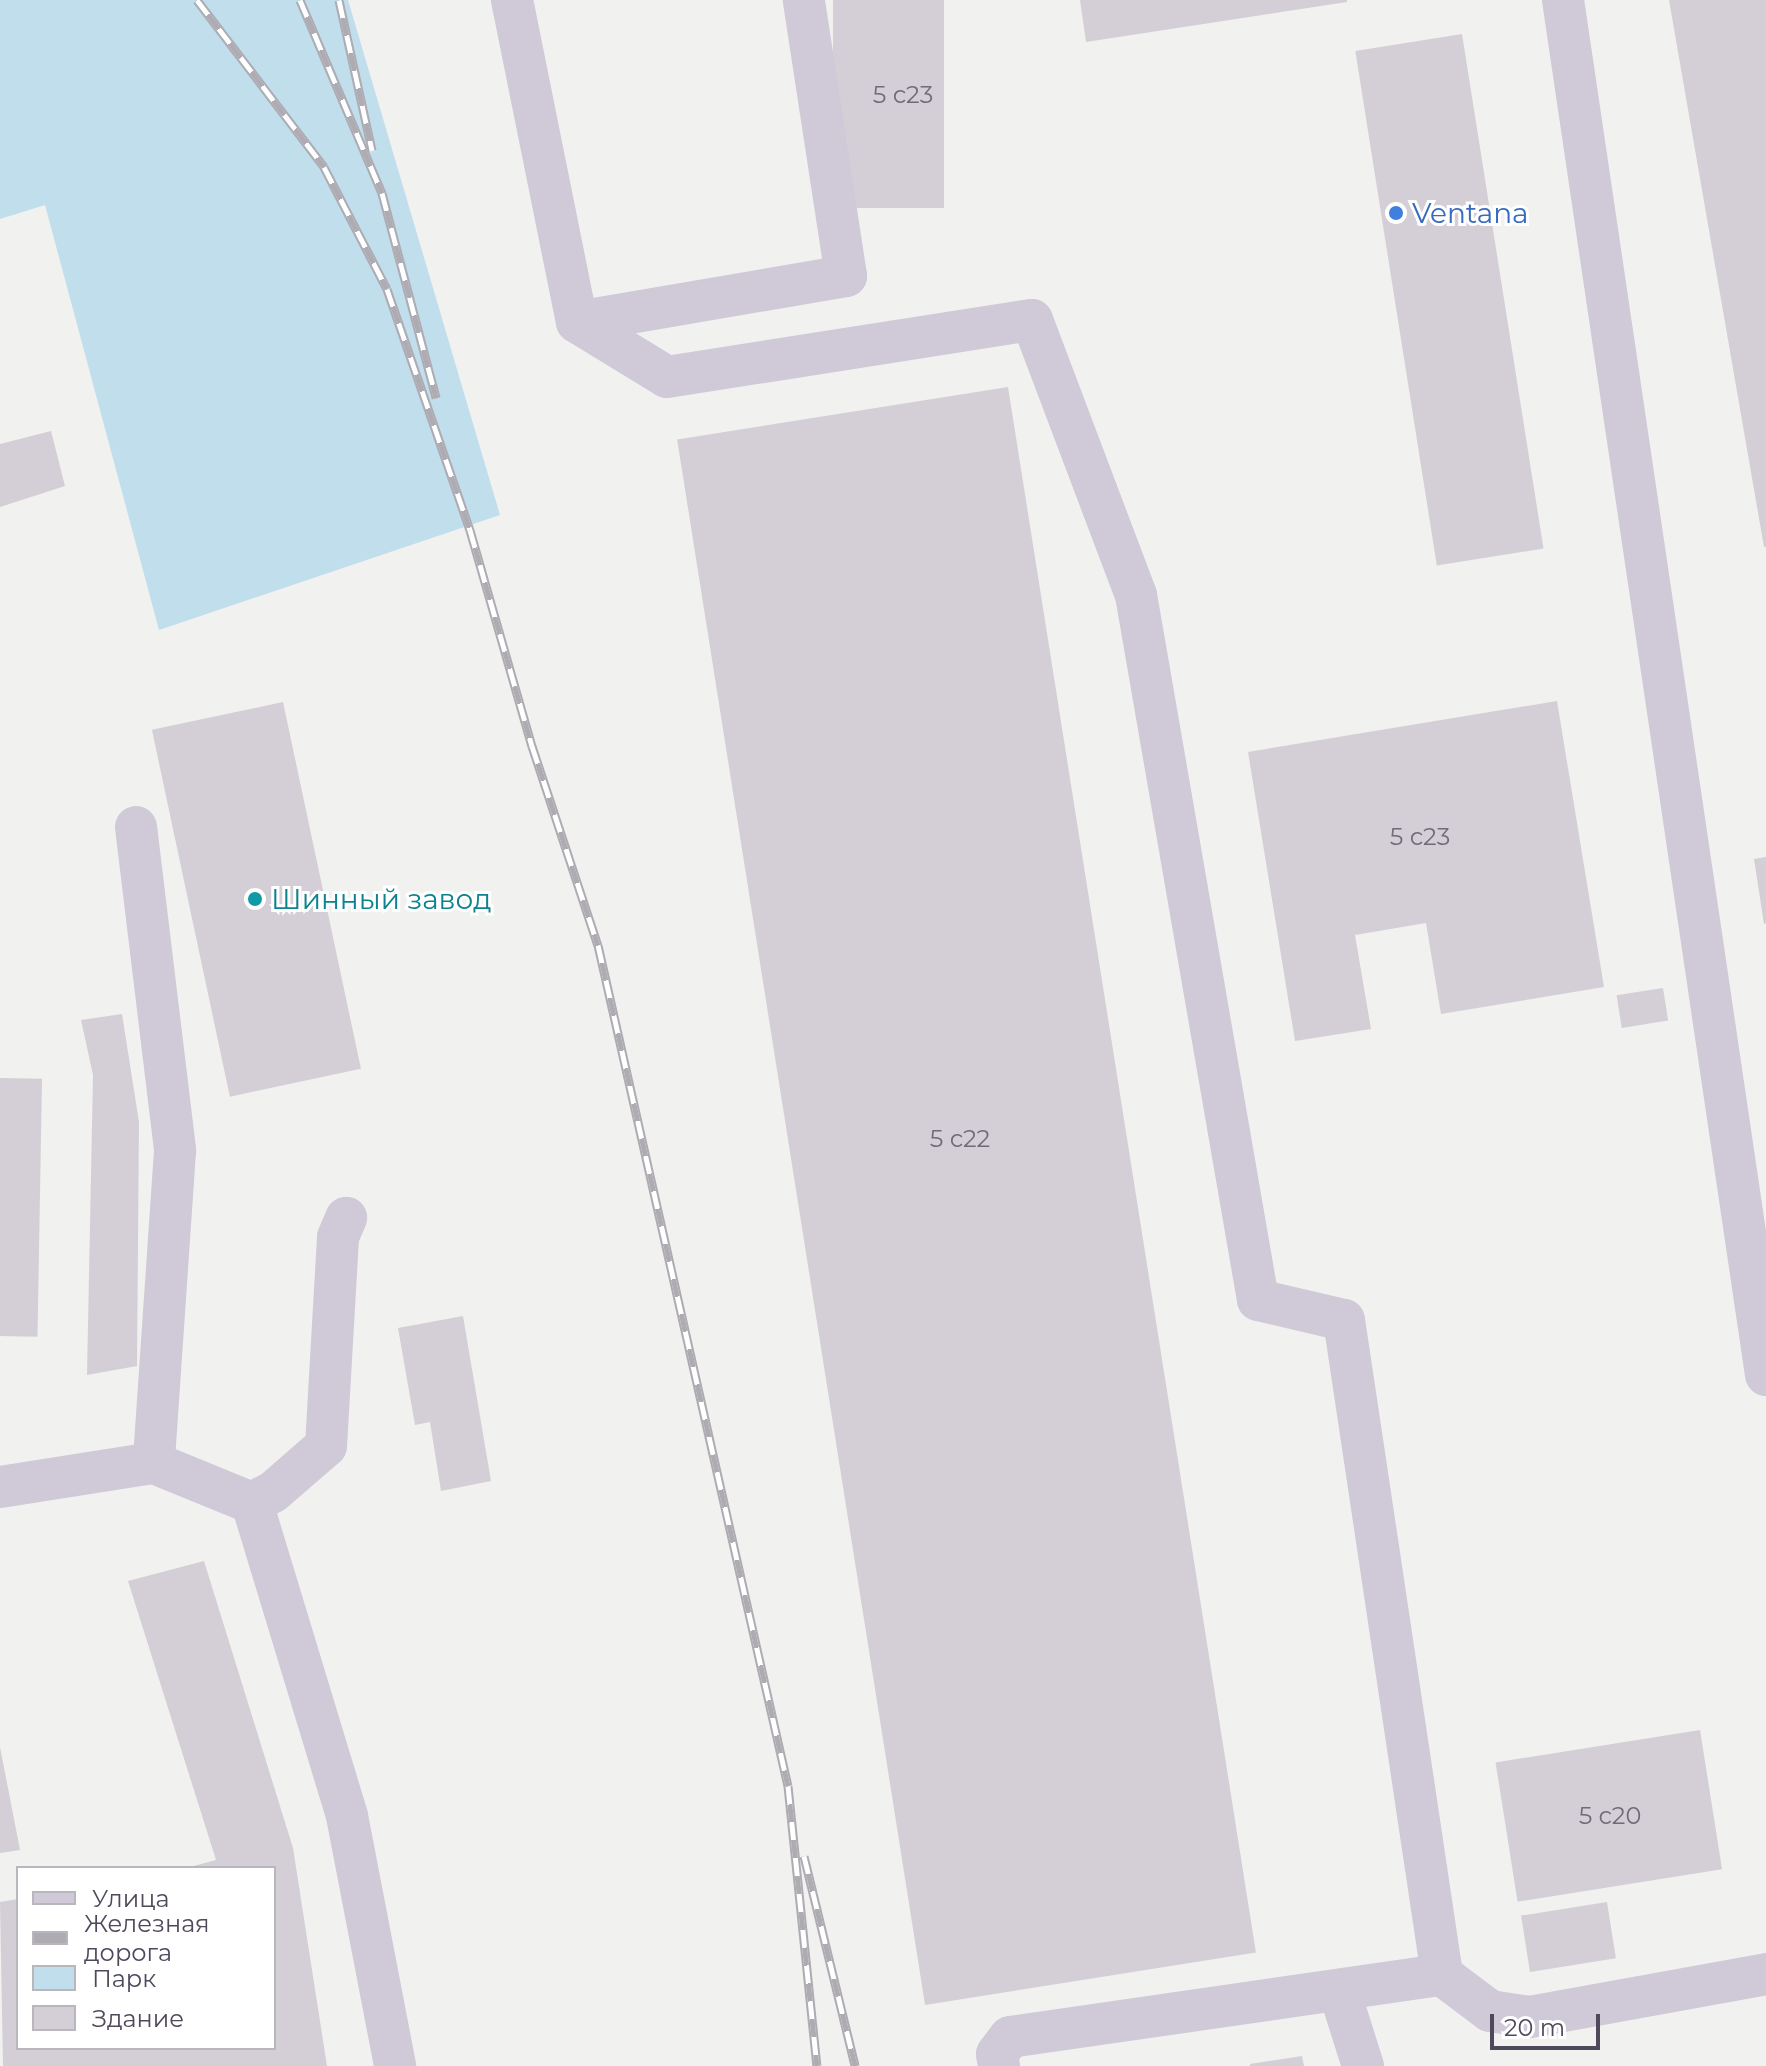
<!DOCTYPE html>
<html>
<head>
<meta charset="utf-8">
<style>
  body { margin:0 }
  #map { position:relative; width:1766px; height:2066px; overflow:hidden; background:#f1f1ef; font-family:Montserrat,sans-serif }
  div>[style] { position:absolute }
  .green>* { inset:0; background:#c0deec }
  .building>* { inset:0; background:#d4cfd6; transform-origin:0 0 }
  .minor>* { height:42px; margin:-21px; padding:0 21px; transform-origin:21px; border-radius:21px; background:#cfc9d8 }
  .rail>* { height:9px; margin-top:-4.5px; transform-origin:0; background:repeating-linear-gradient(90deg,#fff 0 18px,#afabb3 0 36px); box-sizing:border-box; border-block:2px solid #afabb3 }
  .dots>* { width:22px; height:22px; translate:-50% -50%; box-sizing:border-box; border:4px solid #fff; border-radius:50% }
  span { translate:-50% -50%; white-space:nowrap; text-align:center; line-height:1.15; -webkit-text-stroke:6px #fff; paint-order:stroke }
  .number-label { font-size:24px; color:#716a7a }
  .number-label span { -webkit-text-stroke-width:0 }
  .shop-label { font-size:28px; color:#366cbe }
  .left { translate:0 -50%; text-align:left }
  .culture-label { font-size:28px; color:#0d838f }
  .legend { position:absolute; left:16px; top:1866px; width:260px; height:184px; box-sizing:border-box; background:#fff; border:2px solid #b9b6bd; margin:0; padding:10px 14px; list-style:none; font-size:24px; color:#50485b }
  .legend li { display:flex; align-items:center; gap:16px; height:40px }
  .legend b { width:40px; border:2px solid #b9b6bd }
  .scale { position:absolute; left:1490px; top:2014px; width:110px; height:36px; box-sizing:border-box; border:4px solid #50485b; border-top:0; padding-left:10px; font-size:24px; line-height:28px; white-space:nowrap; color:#50485b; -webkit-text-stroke:6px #fff; paint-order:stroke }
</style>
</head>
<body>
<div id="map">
  <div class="green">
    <div style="clip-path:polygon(0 0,348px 0,500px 515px,159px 630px,45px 205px,0 219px)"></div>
  </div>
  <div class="building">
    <div style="left:833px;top:0;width:111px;height:208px"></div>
    <div style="clip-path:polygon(1080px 0,1347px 0,1347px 2px,1086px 42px)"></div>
    <div style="clip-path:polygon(1669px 0,1766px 0,1766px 547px,1764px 547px)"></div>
    <div style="left:1462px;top:34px;width:521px;height:108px;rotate:81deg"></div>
    <div style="left:1008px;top:387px;width:1585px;height:335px;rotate:81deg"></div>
    <div style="clip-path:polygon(51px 431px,65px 486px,0 507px,0 444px)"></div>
    <div style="clip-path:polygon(1557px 701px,1604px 987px,1441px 1014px,1426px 923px,1355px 935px,1371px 1029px,1295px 1041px,1248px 752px)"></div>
    <div style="left:283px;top:702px;width:375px;height:134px;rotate:78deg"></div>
    <div style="clip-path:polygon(1766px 857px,1766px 923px,1764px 924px,1754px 859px)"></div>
    <div style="left:1663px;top:988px;width:33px;height:47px;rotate:81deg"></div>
    <div style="clip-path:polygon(122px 1014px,139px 1122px,137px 1366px,87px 1375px,93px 1075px,81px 1020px)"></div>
    <div style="left:0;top:1078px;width:42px;height:258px;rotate:1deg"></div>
    <div style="clip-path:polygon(463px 1316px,491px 1481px,441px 1491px,430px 1422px,415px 1425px,398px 1328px)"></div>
    <div style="clip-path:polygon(204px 1561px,293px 1848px,327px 2066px,3px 2066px,0 1902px,18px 1899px,18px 2048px,274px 2048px,274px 1868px,186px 1868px,216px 1860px,128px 1581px)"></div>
    <div style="left:1700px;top:1730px;width:141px;height:207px;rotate:81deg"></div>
    <div style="clip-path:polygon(0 1747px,20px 1850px,0 1853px)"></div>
    <div style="left:1607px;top:1902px;width:57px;height:87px;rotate:81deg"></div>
    <div style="clip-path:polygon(1302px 2056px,1304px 2066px,1250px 2066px,1250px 2064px)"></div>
  </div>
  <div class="minor">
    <div style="left:512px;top:0;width:328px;rotate:78.6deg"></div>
    <div style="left:577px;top:322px;width:105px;rotate:31.4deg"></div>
    <div style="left:667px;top:377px;width:369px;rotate:-8.9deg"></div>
    <div style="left:1032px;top:320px;width:294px;rotate:69.3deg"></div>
    <div style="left:1136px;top:595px;width:715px;rotate:80.18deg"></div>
    <div style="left:1258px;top:1300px;width:88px;rotate:13.1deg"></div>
    <div style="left:1344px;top:1320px;width:662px;rotate:81.49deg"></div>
    <div style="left:1442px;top:1975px;width:60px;rotate:36.9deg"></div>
    <div style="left:1490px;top:2011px;width:40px;rotate:8.5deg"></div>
    <div style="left:1530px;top:2017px;width:240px;rotate:-10.3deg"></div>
    <div style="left:1563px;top:0;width:1390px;rotate:81.6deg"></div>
    <div style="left:577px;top:322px;width:273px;rotate:-9.7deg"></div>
    <div style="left:846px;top:276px;width:279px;rotate:-98.7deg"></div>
    <div style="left:136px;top:827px;width:326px;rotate:83.1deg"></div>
    <div style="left:175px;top:1151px;width:313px;rotate:93.9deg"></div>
    <div style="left:154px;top:1463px;width:106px;rotate:22.2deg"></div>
    <div style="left:252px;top:1503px;width:24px;rotate:-28deg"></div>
    <div style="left:273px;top:1492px;width:70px;rotate:-41deg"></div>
    <div style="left:326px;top:1446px;width:209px;rotate:-86.7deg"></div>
    <div style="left:338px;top:1237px;width:21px;rotate:-67deg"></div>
    <div style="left:0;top:1487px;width:156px;rotate:-8.9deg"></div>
    <div style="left:252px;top:1503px;width:327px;rotate:73.1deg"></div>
    <div style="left:347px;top:1816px;width:255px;rotate:79.1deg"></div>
    <div style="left:1339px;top:1990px;width:80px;rotate:72.5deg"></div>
    <div style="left:999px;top:2066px;width:12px;rotate:-99deg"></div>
    <div style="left:997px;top:2054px;width:21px;rotate:-53deg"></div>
    <div style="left:1010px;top:2037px;width:436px;rotate:-8.2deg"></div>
  </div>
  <div class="rail">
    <div style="left:197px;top:0;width:210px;rotate:52.7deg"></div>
    <div style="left:324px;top:167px;width:137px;rotate:62.7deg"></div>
    <div style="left:387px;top:289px;width:255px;rotate:71deg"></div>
    <div style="left:470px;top:530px;width:225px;rotate:74deg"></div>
    <div style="left:532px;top:746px;width:210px;rotate:71.7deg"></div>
    <div style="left:598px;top:945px;width:862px;rotate:77.27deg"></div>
    <div style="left:788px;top:1786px;width:281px;rotate:84.1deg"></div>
    <div style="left:300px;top:0;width:210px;rotate:67deg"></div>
    <div style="left:382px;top:193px;width:212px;rotate:75.2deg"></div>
    <div style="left:339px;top:0;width:154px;rotate:77.6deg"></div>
    <div style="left:804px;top:1856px;width:216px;rotate:76.3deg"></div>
  </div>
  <div class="dots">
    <div style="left:1396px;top:213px;background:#3f7fe0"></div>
    <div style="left:255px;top:899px;background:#0f9aa8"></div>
  </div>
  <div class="number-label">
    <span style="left:903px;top:95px">5 с23</span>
    <span style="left:1420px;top:837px">5 с23</span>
    <span style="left:960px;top:1139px">5 с22</span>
    <span style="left:1610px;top:1816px">5 с20</span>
  </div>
  <div class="shop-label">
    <span class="left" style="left:1412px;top:213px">Ventana</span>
  </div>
  <div class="culture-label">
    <span class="left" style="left:271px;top:899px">Шинный завод</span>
  </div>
  <ul class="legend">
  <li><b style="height:10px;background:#cfc9d8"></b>Улица</li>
  <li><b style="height:10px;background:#afabb3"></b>Железная дорога</li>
  <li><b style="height:22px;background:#c0deec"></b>Парк</li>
  <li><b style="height:22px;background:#d4cfd6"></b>Здание</li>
  </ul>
  <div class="scale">20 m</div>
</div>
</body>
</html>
